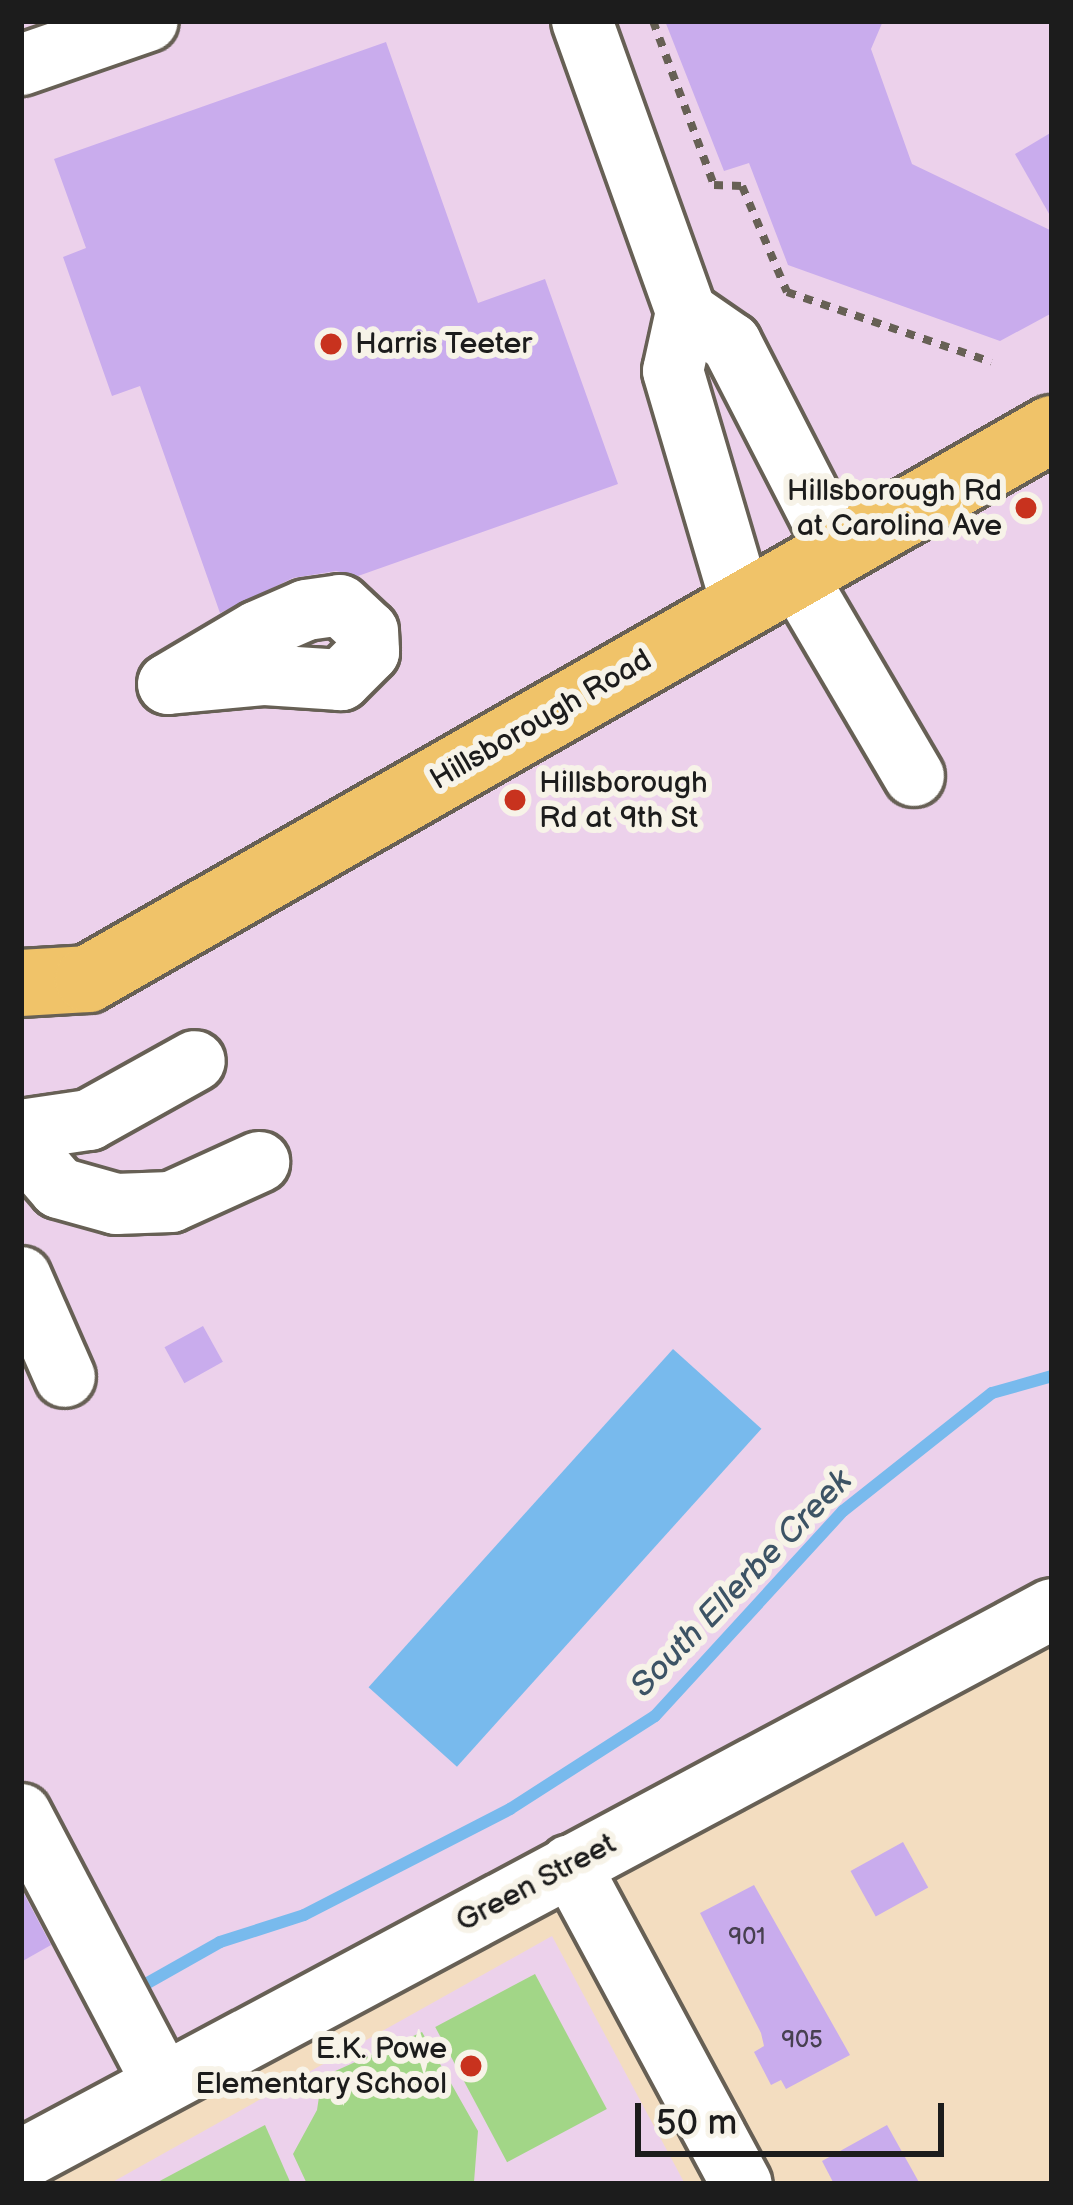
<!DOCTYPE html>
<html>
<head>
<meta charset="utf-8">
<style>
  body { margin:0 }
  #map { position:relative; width:1073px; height:2205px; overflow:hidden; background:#f3ddc0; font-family:"Balsamiq Sans",sans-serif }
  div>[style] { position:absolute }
  .built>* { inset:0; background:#ecd1eb }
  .green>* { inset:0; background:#a2d687; transform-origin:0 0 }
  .water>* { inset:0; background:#78baed; transform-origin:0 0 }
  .stream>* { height:12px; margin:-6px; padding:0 6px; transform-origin:6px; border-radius:6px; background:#78baed }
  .building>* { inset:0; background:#c9aced; transform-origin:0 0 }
  .path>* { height:8px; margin-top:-4px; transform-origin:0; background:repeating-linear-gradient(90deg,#676055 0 9px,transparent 0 18px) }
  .roads { filter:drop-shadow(3px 0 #676055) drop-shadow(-3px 0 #676055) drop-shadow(0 3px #676055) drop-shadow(0 -3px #676055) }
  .minor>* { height:60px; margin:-30px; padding:0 30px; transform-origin:30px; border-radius:30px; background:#fff }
  .major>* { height:66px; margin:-33px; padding:0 33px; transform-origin:33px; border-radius:33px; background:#f0c369 }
  .dots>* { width:33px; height:33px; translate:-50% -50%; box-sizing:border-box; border:6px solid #f7f3e8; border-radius:50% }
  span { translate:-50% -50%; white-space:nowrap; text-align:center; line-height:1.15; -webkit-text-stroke:12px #f7f3e8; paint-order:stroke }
  .number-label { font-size:24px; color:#474050 }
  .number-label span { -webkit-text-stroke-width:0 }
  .poi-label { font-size:30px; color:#1c1c1c }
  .left { translate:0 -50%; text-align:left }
  .right { translate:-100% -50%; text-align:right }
  .street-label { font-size:30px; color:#1c1c1c }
  .water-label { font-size:33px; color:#3c5365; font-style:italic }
  .frame { position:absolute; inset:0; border:24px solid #1c1c1c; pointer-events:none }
  .scale { position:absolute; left:635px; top:2103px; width:309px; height:54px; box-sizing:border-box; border:6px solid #1c1c1c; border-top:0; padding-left:15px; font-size:36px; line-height:42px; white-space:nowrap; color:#1c1c1c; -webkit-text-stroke:9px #f7f3e8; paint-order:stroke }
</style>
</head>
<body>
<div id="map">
  <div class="built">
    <div style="clip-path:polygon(21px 21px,1052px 21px,1052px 1609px,21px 2162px)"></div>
    <div style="clip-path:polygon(552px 1936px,685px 2184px,109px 2184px)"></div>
  </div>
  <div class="green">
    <div style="left:535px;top:1974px;width:153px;height:113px;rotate:62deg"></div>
    <div style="clip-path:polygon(422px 2032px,478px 2131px,474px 2182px,307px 2184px,293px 2154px,317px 2110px,322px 2077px)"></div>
    <div style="clip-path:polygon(265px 2125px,291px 2184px,154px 2184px)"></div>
  </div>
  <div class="water">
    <div style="left:673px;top:1349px;width:119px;height:455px;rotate:42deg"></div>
  </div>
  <div class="stream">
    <div style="left:144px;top:1985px;width:87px;rotate:-29.5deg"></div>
    <div style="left:220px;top:1942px;width:88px;rotate:-17.8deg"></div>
    <div style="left:304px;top:1915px;width:232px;rotate:-27.2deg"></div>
    <div style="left:510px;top:1809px;width:172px;rotate:-32.7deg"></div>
    <div style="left:655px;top:1716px;width:278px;rotate:-47.5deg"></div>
    <div style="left:843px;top:1511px;width:190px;rotate:-38.4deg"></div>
    <div style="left:992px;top:1393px;width:62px;rotate:-15.8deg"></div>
  </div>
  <div class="building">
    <div style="clip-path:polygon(665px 21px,883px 21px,871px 49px,912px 164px,1052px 231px,1052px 313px,1000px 341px,788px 265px,749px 163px,724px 171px)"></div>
    <div style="clip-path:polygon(386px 42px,478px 303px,545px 279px,618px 484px,358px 576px,336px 571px,293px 578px,220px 613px,140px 386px,112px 396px,63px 257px,86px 248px,54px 159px)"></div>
    <div style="clip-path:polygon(1052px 132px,1052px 219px,1015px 154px)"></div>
    <div style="left:203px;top:1326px;width:41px;height:44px;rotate:61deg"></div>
    <div style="left:903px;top:1842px;width:52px;height:60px;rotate:61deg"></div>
    <div style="clip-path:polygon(754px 1885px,850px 2055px,786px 2089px,781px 2080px,771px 2085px,754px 2052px,764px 2046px,761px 2033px,700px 1913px)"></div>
    <div style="clip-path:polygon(21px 1888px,51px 1945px,21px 1962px)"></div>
    <div style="clip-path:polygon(887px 2125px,920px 2184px,834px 2184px,822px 2161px)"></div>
  </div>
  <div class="path">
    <div style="left:653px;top:21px;width:175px;rotate:69.6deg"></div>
    <div style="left:714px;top:185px;width:28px;rotate:2deg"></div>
    <div style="left:742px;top:186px;width:115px;rotate:67deg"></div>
    <div style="left:787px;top:292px;width:216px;rotate:18.9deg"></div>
  </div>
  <div class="roads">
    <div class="minor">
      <div style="left:582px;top:21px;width:309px;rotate:70.3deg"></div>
      <div style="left:686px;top:312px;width:60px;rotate:102.4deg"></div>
      <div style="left:673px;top:371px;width:245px;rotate:73.6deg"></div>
      <div style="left:21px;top:65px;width:134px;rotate:-19.1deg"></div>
      <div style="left:686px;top:312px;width:55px;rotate:34.6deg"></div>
      <div style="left:731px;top:343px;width:234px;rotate:62.8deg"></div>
      <div style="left:796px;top:575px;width:233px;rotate:59.6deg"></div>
      <div style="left:340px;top:605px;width:38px;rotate:43deg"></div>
      <div style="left:368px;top:631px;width:21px;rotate:87deg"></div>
      <div style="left:369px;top:652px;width:40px;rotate:135deg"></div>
      <div style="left:341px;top:680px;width:76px;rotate:-176.2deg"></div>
      <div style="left:265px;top:675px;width:97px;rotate:174.7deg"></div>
      <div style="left:168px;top:684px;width:104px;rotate:-30.5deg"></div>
      <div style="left:258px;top:631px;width:52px;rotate:-23.6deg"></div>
      <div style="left:306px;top:610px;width:34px;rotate:-8deg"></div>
      <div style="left:21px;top:1130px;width:69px;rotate:-8.4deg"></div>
      <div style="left:89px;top:1120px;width:121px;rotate:-29.1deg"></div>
      <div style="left:21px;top:1144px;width:58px;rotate:49.2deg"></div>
      <div style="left:59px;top:1188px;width:59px;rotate:15.7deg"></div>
      <div style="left:116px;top:1204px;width:55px;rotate:-2.1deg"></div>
      <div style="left:171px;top:1202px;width:97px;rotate:-24.4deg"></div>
      <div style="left:21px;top:1277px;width:109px;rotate:66.3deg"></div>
      <div style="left:21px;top:1814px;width:304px;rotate:62.2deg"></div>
      <div style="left:570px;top:1865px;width:362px;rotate:61.7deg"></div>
      <div style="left:21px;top:2160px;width:1169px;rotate:-28.12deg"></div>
    </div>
    <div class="major">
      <div style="left:21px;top:983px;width:67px;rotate:-3.4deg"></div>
      <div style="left:88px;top:979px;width:1110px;rotate:-29.71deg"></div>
    </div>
  </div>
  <div class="dots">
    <div style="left:331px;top:344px;background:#c8321e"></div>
    <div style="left:1026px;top:508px;background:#c8321e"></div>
    <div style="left:515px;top:800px;background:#c8321e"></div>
    <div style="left:471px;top:2066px;background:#c8321e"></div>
  </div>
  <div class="number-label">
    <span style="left:747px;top:1937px">901</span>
    <span style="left:802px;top:2040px">905</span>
  </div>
  <div class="poi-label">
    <span class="left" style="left:355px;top:344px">Harris Teeter</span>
    <span class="right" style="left:1002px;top:508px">Hillsborough Rd<br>at Carolina Ave</span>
    <span class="left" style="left:539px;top:800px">Hillsborough<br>Rd at 9th St</span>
    <span class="right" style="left:447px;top:2066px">E.K. Powe<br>Elementary School</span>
  </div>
  <div class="street-label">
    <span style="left:541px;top:720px;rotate:-30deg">Hillsborough Road</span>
    <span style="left:536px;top:1883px;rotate:-28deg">Green Street</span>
  </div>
  <div class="water-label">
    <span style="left:742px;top:1584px;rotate:-46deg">South Ellerbe Creek</span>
  </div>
  <div class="frame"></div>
  <div class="scale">50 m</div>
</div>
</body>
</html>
